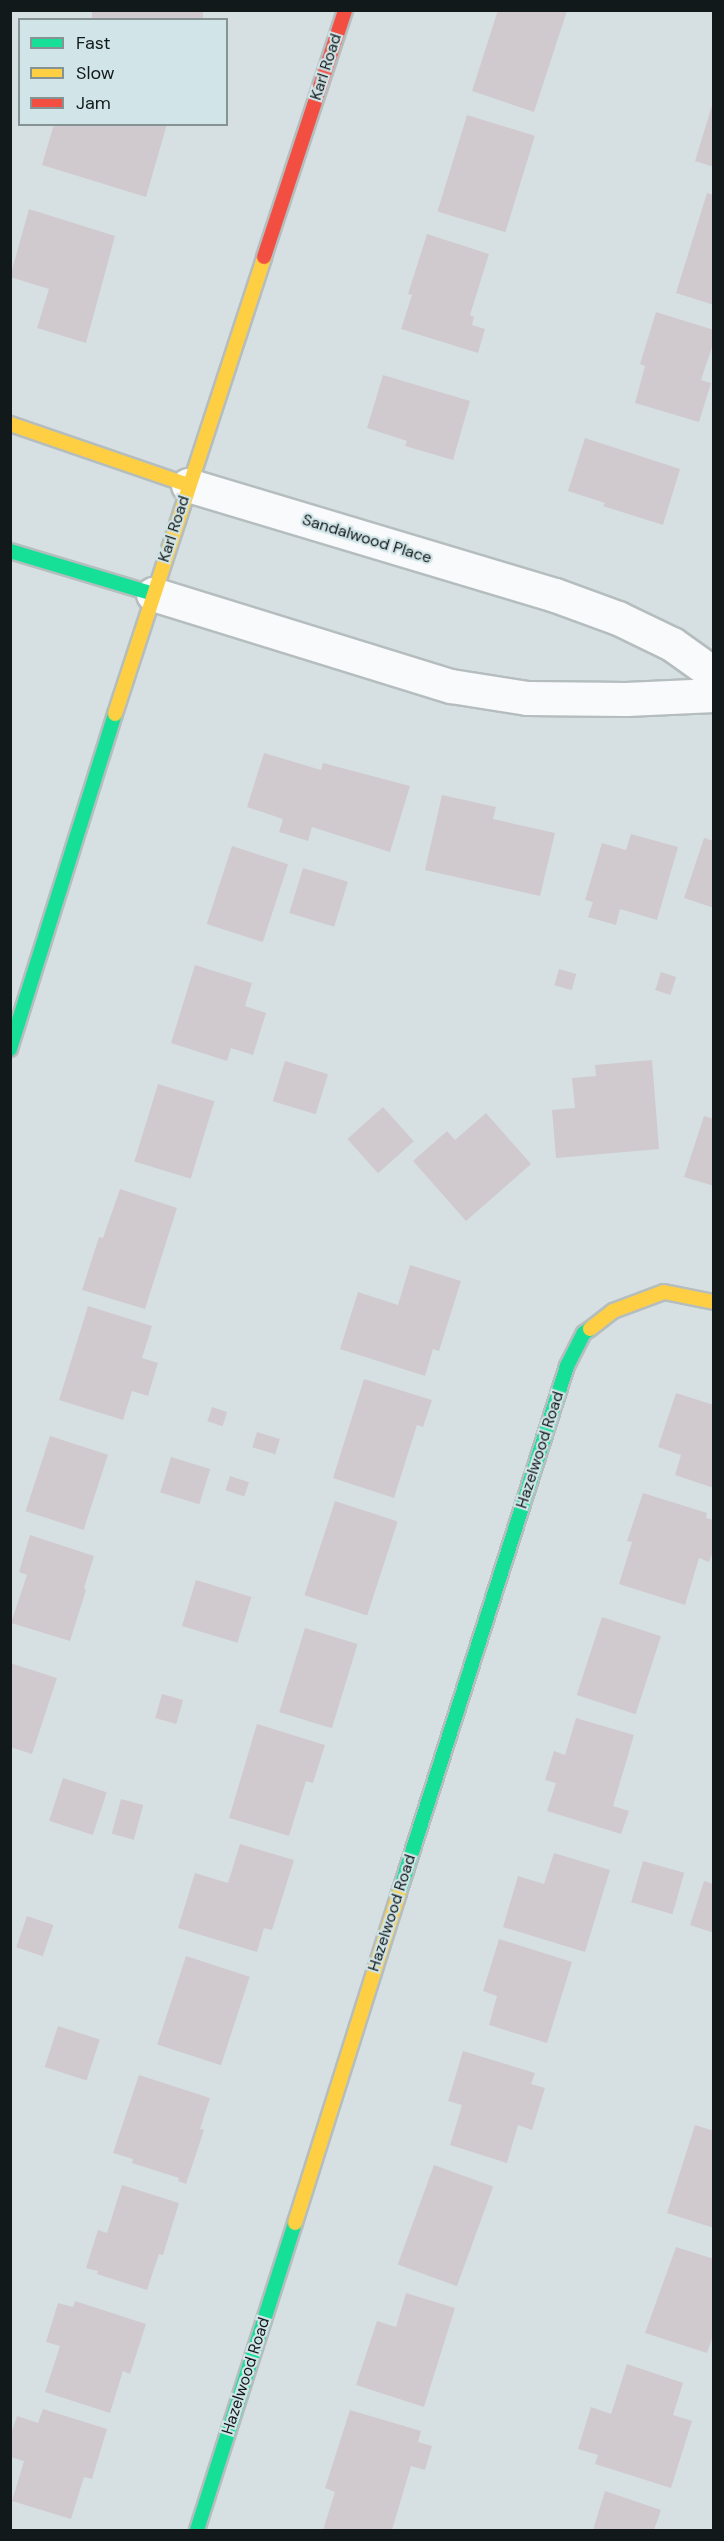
<!DOCTYPE html>
<html>
<head>
<meta charset="utf-8">
<style>
  body { margin:0 }
  #map { position:relative; width:724px; height:2541px; overflow:hidden; background:#d6e0e2; font-family:"DM Sans",sans-serif }
  div>[style] { position:absolute }
  .building>* { inset:0; background:#d0cacf; transform-origin:0 0 }
  .roads { filter:drop-shadow(2px 0 #b5bdbe) drop-shadow(-2px 0 #b5bdbe) drop-shadow(0 2px #b5bdbe) drop-shadow(0 -2px #b5bdbe) }
  .street>* { height:33px; margin:-16.5px; padding:0 16.5px; transform-origin:16.5px; border-radius:16.5px; background:#f9fafb }
  .fast>* { height:14px; margin:-7px; padding:0 7px; transform-origin:7px; border-radius:7px; background:#16e098 }
  .slow>* { height:14px; margin:-7px; padding:0 7px; transform-origin:7px; border-radius:7px; background:#ffcf43 }
  .jam>* { height:14px; margin:-7px; padding:0 7px; transform-origin:7px; border-radius:7px; background:#f24e42 }
  span { translate:-50% -50%; white-space:nowrap; text-align:center; line-height:1.15; -webkit-text-stroke:4.5px #d1e4e7; paint-order:stroke }
  .street-label { font-size:16px; color:#12191a }
  .frame { position:absolute; inset:0; border:12px solid #12191a; pointer-events:none }
  .legend { position:absolute; left:18px; top:18px; width:210px; height:108px; box-sizing:border-box; background:#d1e4e7; border:2px solid #859395; margin:0; padding:8px 10px; list-style:none; font-size:18px; color:#12191a }
  .legend li { display:flex; align-items:center; gap:12px; height:30px }
  .legend b { width:30px; border:2px solid #859395 }
</style>
</head>
<body>
<div id="map">
  <div class="building">
    <div style="left:92px;top:10px;width:111px;height:10px"></div>
    <div style="clip-path:polygon(498px 10px,567px 11px,534px 112px,472px 91px)"></div>
    <div style="clip-path:polygon(713px 102px,714px 102px,714px 167px,695px 161px)"></div>
    <div style="left:467px;top:115px;width:71px;height:101px;rotate:17deg"></div>
    <div style="clip-path:polygon(54px 124px,167px 124px,146px 197px,42px 165px)"></div>
    <div style="clip-path:polygon(707px 193px,714px 195px,714px 305px,676px 293px)"></div>
    <div style="clip-path:polygon(29px 209px,115px 236px,86px 343px,37px 328px,49px 289px,10px 277px)"></div>
    <div style="clip-path:polygon(427px 234px,489px 254px,470px 315px,474px 317px,472px 325px,485px 329px,478px 353px,401px 329px,412px 295px,408px 294px)"></div>
    <div style="clip-path:polygon(656px 312px,714px 330px,714px 341px,701px 380px,711px 383px,699px 422px,635px 403px,645px 366px,640px 364px)"></div>
    <div style="clip-path:polygon(383px 375px,470px 401px,453px 460px,405px 446px,407px 441px,367px 428px)"></div>
    <div style="clip-path:polygon(585px 438px,680px 469px,663px 525px,603px 506px,605px 503px,568px 491px)"></div>
    <div style="clip-path:polygon(264px 753px,321px 770px,323px 763px,410px 786px,390px 852px,312px 827px,308px 841px,279px 832px,283px 819px,247px 807px)"></div>
    <div style="clip-path:polygon(442px 795px,496px 807px,493px 819px,555px 833px,540px 896px,425px 870px)"></div>
    <div style="clip-path:polygon(631px 834px,678px 847px,657px 920px,620px 909px,616px 925px,588px 917px,593px 902px,585px 900px,602px 843px,626px 850px)"></div>
    <div style="clip-path:polygon(704px 838px,714px 841px,714px 908px,684px 898px)"></div>
    <div style="left:232px;top:846px;width:59px;height:82px;rotate:18deg"></div>
    <div style="left:303px;top:868px;width:47px;height:47px;rotate:17deg"></div>
    <div style="clip-path:polygon(195px 965px,252px 983px,245px 1006px,266px 1013px,253px 1055px,231px 1048px,227px 1061px,171px 1043px)"></div>
    <div style="left:559px;top:969px;width:18px;height:17px;rotate:16deg"></div>
    <div style="left:661px;top:972px;width:16px;height:19px;rotate:18deg"></div>
    <div style="clip-path:polygon(652px 1060px,659px 1149px,556px 1158px,552px 1110px,575px 1108px,572px 1078px,596px 1076px,595px 1065px)"></div>
    <div style="left:285px;top:1061px;width:45px;height:42px;rotate:17deg"></div>
    <div style="left:158px;top:1084px;width:59px;height:81px;rotate:17deg"></div>
    <div style="left:383px;top:1107px;width:46px;height:48px;rotate:48deg"></div>
    <div style="clip-path:polygon(486px 1113px,531px 1164px,466px 1221px,413px 1161px,447px 1131px,455px 1140px)"></div>
    <div style="clip-path:polygon(704px 1116px,714px 1119px,714px 1186px,684px 1177px)"></div>
    <div style="clip-path:polygon(120px 1189px,177px 1208px,145px 1309px,82px 1290px,99px 1237px,103px 1238px)"></div>
    <div style="clip-path:polygon(410px 1265px,461px 1281px,439px 1351px,433px 1349px,425px 1376px,340px 1349px,358px 1292px,398px 1305px)"></div>
    <div style="clip-path:polygon(88px 1306px,152px 1326px,142px 1358px,158px 1363px,148px 1396px,132px 1391px,123px 1420px,59px 1400px)"></div>
    <div style="clip-path:polygon(364px 1379px,432px 1400px,423px 1427px,417px 1425px,394px 1498px,333px 1478px)"></div>
    <div style="clip-path:polygon(676px 1393px,714px 1405px,714px 1488px,675px 1475px,681px 1455px,658px 1447px)"></div>
    <div style="left:212px;top:1407px;width:16px;height:15px;rotate:18deg"></div>
    <div style="left:257px;top:1432px;width:24px;height:16px;rotate:17deg"></div>
    <div style="left:50px;top:1436px;width:61px;height:79px;rotate:18deg"></div>
    <div style="left:171px;top:1457px;width:41px;height:37px;rotate:17deg"></div>
    <div style="left:230px;top:1476px;width:20px;height:15px;rotate:18deg"></div>
    <div style="clip-path:polygon(643px 1493px,707px 1513px,706px 1518px,714px 1520px,714px 1549px,709px 1562px,699px 1558px,685px 1605px,619px 1584px,632px 1542px,627px 1541px)"></div>
    <div style="left:335px;top:1501px;width:66px;height:99px;rotate:18deg"></div>
    <div style="clip-path:polygon(30px 1535px,94px 1556px,84px 1588px,86px 1590px,70px 1641px,11px 1623px,27px 1575px,19px 1572px)"></div>
    <div style="left:196px;top:1580px;width:58px;height:48px;rotate:17deg"></div>
    <div style="left:602px;top:1617px;width:62px;height:82px;rotate:18deg"></div>
    <div style="left:305px;top:1628px;width:55px;height:88px;rotate:17deg"></div>
    <div style="clip-path:polygon(10px 1663px,57px 1678px,32px 1754px,10px 1747px)"></div>
    <div style="left:162px;top:1694px;width:22px;height:25px;rotate:16deg"></div>
    <div style="clip-path:polygon(576px 1718px,634px 1735px,613px 1806px,629px 1811px,621px 1834px,547px 1811px,556px 1783px,545px 1780px,554px 1751px,565px 1755px)"></div>
    <div style="clip-path:polygon(257px 1724px,325px 1745px,313px 1783px,306px 1781px,289px 1836px,229px 1818px)"></div>
    <div style="left:63px;top:1778px;width:46px;height:45px;rotate:18deg"></div>
    <div style="left:121px;top:1799px;width:23px;height:36px;rotate:15deg"></div>
    <div style="clip-path:polygon(240px 1844px,294px 1860px,272px 1930px,264px 1928px,257px 1952px,178px 1928px,195px 1873px,228px 1883px)"></div>
    <div style="clip-path:polygon(554px 1853px,610px 1870px,585px 1952px,503px 1927px,518px 1876px,544px 1884px)"></div>
    <div style="left:643px;top:1861px;width:43px;height:43px;rotate:16deg"></div>
    <div style="clip-path:polygon(704px 1881px,714px 1884px,714px 1933px,690px 1925px)"></div>
    <div style="left:27px;top:1916px;width:28px;height:33px;rotate:19deg"></div>
    <div style="clip-path:polygon(499px 1939px,572px 1962px,547px 2043px,489px 2025px,497px 1996px,483px 1991px)"></div>
    <div style="left:186px;top:1956px;width:67px;height:93px;rotate:18deg"></div>
    <div style="left:58px;top:2026px;width:44px;height:43px;rotate:18deg"></div>
    <div style="clip-path:polygon(463px 2051px,535px 2073px,531px 2084px,545px 2088px,532px 2130px,518px 2125px,507px 2163px,450px 2145px,462px 2105px,448px 2101px)"></div>
    <div style="clip-path:polygon(139px 2075px,210px 2098px,200px 2129px,204px 2130px,186px 2184px,178px 2181px,179px 2178px,132px 2163px,133px 2159px,113px 2153px)"></div>
    <div style="clip-path:polygon(695px 2125px,714px 2131px,714px 2228px,667px 2213px)"></div>
    <div style="left:434px;top:2165px;width:63px;height:106px;rotate:20deg"></div>
    <div style="clip-path:polygon(122px 2185px,179px 2203px,163px 2255px,159px 2254px,147px 2290px,97px 2274px,98px 2271px,86px 2268px,98px 2230px,107px 2233px)"></div>
    <div style="clip-path:polygon(676px 2247px,714px 2259px,714px 2333px,707px 2353px,645px 2333px)"></div>
    <div style="clip-path:polygon(406px 2293px,455px 2308px,424px 2407px,356px 2385px,377px 2321px,396px 2327px)"></div>
    <div style="clip-path:polygon(75px 2301px,146px 2324px,130px 2374px,123px 2371px,110px 2413px,45px 2392px,60px 2346px,46px 2342px,58px 2303px,73px 2307px)"></div>
    <div style="clip-path:polygon(627px 2364px,683px 2383px,673px 2415px,692px 2421px,671px 2488px,595px 2464px,598px 2455px,578px 2449px,591px 2407px,611px 2414px)"></div>
    <div style="clip-path:polygon(43px 2409px,107px 2429px,92px 2479px,84px 2477px,71px 2519px,12px 2501px,24px 2461px,10px 2457px,10px 2437px,17px 2416px,38px 2423px)"></div>
    <div style="clip-path:polygon(350px 2410px,421px 2431px,418px 2442px,432px 2446px,425px 2470px,411px 2466px,392px 2530px,323px 2530px,335px 2492px,325px 2488px)"></div>
    <div style="clip-path:polygon(605px 2491px,661px 2510px,654px 2530px,593px 2530px)"></div>
  </div>
  <div class="roads">
    <div class="street">
      <div style="left:188px;top:485px;width:383px;rotate:16.7deg"></div>
      <div style="left:555px;top:595px;width:67px;rotate:20.1deg"></div>
      <div style="left:618px;top:618px;width:60px;rotate:25.7deg"></div>
      <div style="left:672px;top:644px;width:52px;rotate:35.5deg"></div>
      <div style="left:153px;top:594px;width:312px;rotate:17.2deg"></div>
      <div style="left:451px;top:686px;width:77px;rotate:9deg"></div>
      <div style="left:527px;top:698px;width:99px;rotate:0.6deg"></div>
      <div style="left:626px;top:699px;width:88px;rotate:-2.6deg"></div>
    </div>
    <div class="fast">
      <div style="left:10px;top:551px;width:149px;rotate:16.7deg"></div>
      <div style="left:10px;top:1049px;width:351px;rotate:-72.6deg"></div>
      <div style="left:399px;top:1893px;width:553px;rotate:-72.32deg"></div>
      <div style="left:567px;top:1366px;width:37px;rotate:-63deg"></div>
      <div style="left:584px;top:1333px;width:7px;rotate:-34deg"></div>
      <div style="left:197px;top:2530px;width:322px;rotate:-72.3deg"></div>
    </div>
    <div class="slow">
      <div style="left:10px;top:424px;width:188px;rotate:18.9deg"></div>
      <div style="left:115px;top:714px;width:481px;rotate:-71.9deg"></div>
      <div style="left:590px;top:1329px;width:29px;rotate:-38deg"></div>
      <div style="left:613px;top:1311px;width:54px;rotate:-20.4deg"></div>
      <div style="left:664px;top:1292px;width:51px;rotate:11.3deg"></div>
      <div style="left:295px;top:2223px;width:346px;rotate:-72.5deg"></div>
    </div>
    <div class="jam">
      <div style="left:264px;top:257px;width:260px;rotate:-71.8deg"></div>
    </div>
  </div>
  <div class="street-label">
    <span style="left:326px;top:67px;rotate:-72deg">Karl Road</span>
    <span style="left:174px;top:529px;rotate:-72deg">Karl Road</span>
    <span style="left:367px;top:539px;rotate:17deg">Sandalwood Place</span>
    <span style="left:540px;top:1450px;rotate:-72deg">Hazelwood Road</span>
    <span style="left:392px;top:1913px;rotate:-72deg">Hazelwood Road</span>
    <span style="left:246px;top:2376px;rotate:-72deg">Hazelwood Road</span>
  </div>
  <div class="frame"></div>
  <ul class="legend">
  <li><b style="height:8px;background:#16e098"></b>Fast</li>
  <li><b style="height:8px;background:#ffcf43"></b>Slow</li>
  <li><b style="height:8px;background:#f24e42"></b>Jam</li>
  </ul>
</div>
</body>
</html>
